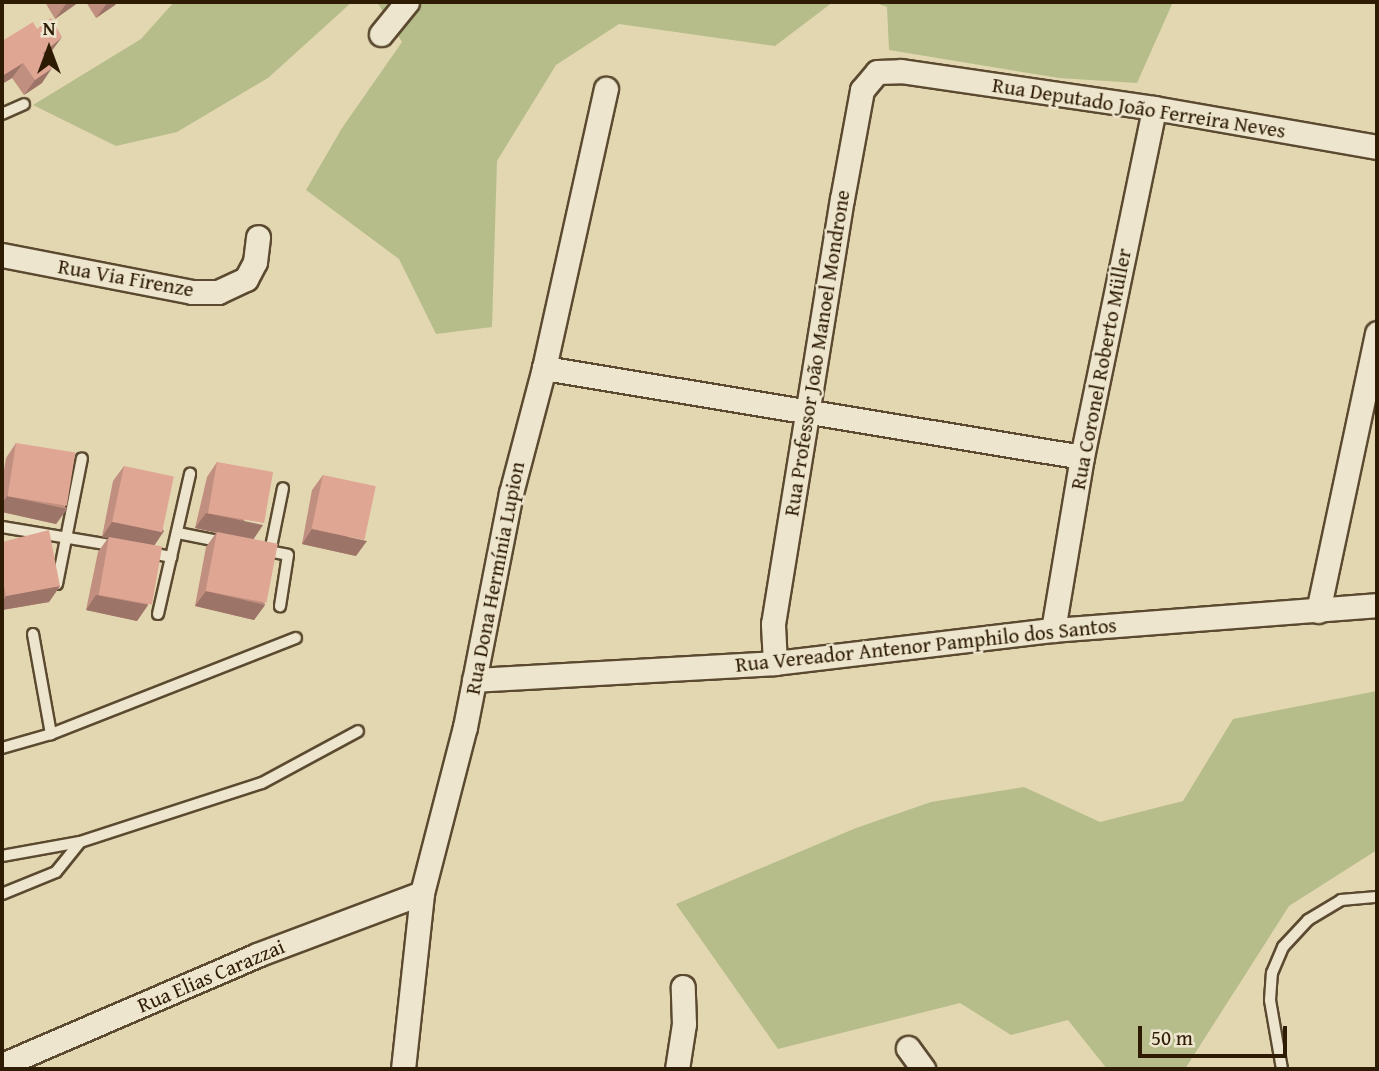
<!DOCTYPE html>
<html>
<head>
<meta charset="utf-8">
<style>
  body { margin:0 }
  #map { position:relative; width:1379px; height:1071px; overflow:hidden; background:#e3d7b2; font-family:"Gentium Book Plus",serif }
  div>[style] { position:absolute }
  .green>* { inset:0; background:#b6bd8a }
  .roads { filter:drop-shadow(2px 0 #5b4a30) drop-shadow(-2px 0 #5b4a30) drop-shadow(0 2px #5b4a30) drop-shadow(0 -2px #5b4a30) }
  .lane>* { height:10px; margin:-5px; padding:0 5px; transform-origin:5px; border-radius:5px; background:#ede5cd }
  .street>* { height:23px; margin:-11.5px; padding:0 11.5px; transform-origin:11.5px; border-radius:11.5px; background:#ede5cd }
  .wall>* { inset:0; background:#c18f7f }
  .shaded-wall>* { inset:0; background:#9d7468 }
  .building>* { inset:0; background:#e0a694; transform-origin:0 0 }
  span { translate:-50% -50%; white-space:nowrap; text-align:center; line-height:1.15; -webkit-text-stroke:5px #ede5cd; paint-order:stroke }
  .street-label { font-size:21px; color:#2e1b04 }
  .frame { position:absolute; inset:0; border:4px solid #2e1b04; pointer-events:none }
  .north { position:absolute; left:14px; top:14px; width:70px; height:70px; -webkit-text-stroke:5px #ede5cd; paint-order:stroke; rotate:0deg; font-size:19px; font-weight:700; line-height:28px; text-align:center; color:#2e1b04 }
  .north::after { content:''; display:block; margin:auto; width:24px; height:32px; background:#2e1b04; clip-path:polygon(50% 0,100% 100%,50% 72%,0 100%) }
  .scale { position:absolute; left:1138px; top:1026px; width:149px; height:32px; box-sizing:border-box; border:4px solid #2e1b04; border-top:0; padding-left:9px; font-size:21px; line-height:24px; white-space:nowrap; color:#2e1b04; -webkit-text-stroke:5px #ede5cd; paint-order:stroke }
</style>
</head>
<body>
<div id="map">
  <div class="green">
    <div style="clip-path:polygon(174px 2px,352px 2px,268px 78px,177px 132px,116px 146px,33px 105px,141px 39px)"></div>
    <div style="clip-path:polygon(377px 2px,833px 2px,775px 46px,619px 24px,556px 65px,497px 161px,492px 327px,436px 334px,399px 259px,306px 190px,342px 128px,402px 42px)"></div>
    <div style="clip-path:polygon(873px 2px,1173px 2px,1137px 83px,1059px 78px,889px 50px,887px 7px)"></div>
    <div style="clip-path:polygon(1377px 691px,1377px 850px,1289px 906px,1185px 1069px,1107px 1069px,1068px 1020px,1011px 1035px,960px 1003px,778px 1049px,676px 904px,856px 828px,931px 802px,1024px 787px,1100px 822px,1183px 801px,1233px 719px)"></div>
  </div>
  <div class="roads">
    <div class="lane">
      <div style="left:2px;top:114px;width:24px;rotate:-24deg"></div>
      <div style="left:2px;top:527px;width:117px;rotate:9.4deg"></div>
      <div style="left:178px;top:533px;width:46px;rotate:11.3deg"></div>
      <div style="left:263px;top:550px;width:25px;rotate:11deg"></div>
      <div style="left:288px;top:555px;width:52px;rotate:98.9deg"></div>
      <div style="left:147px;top:552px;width:25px;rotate:12deg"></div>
      <div style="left:270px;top:552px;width:65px;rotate:-78.5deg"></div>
      <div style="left:57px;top:584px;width:128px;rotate:-78.8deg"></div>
      <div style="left:158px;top:614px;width:144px;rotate:-77.1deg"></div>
      <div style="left:33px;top:634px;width:102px;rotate:79.8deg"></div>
      <div style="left:2px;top:748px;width:51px;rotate:-15.9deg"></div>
      <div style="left:51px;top:734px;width:263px;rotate:-21.4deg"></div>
      <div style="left:2px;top:856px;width:79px;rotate:-10.2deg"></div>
      <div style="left:80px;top:842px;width:191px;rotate:-18deg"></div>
      <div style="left:262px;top:783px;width:109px;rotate:-28.4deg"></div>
      <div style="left:2px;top:894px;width:58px;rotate:-22.2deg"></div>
      <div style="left:56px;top:872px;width:38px;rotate:-51deg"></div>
      <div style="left:1282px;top:1069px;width:70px;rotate:-99.9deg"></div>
      <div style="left:1270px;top:1000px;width:27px;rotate:-86deg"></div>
      <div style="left:1272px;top:973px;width:28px;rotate:-67deg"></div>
      <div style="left:1283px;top:947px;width:37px;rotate:-47deg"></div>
      <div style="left:1308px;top:920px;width:39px;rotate:-31deg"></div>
      <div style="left:1341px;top:900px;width:36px;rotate:-5deg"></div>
    </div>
    <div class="street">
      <div style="left:381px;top:34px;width:41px;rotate:-50.9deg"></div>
      <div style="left:2px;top:255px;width:194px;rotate:11deg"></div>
      <div style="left:192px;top:292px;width:26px"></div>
      <div style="left:218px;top:292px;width:31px;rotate:-25deg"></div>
      <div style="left:246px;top:279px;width:19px;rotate:-62deg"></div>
      <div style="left:255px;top:262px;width:25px;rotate:-83deg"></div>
      <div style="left:544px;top:368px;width:545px;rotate:9.39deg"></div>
      <div style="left:1318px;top:611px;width:284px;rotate:-78deg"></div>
      <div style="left:1053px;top:630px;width:175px;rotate:-80.5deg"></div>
      <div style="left:1082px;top:457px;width:356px;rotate:-78.3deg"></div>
      <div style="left:775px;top:663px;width:39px;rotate:-93deg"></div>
      <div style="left:773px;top:624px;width:431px;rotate:-80.8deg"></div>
      <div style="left:842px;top:199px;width:111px;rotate:-79.6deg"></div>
      <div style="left:862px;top:90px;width:23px;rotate:-50deg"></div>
      <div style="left:877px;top:72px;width:24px;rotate:-2deg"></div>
      <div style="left:901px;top:71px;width:256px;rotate:8.3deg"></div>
      <div style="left:1154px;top:108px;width:226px;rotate:9.9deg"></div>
      <div style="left:474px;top:680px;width:301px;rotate:-3.2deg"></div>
      <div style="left:775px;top:663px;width:280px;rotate:-6.8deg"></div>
      <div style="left:1053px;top:630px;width:325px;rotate:-4.4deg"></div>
      <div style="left:908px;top:1048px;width:26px;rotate:54deg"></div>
      <div style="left:2px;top:1065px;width:278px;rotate:-23.3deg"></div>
      <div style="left:257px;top:955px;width:176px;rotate:-20.6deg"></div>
      <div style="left:403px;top:1069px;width:177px;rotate:-83.8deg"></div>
      <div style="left:422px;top:893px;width:171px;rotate:-75.5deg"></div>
      <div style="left:465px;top:727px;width:238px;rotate:-78.9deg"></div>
      <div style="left:511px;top:493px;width:129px;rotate:-75.2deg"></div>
      <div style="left:544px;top:368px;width:286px;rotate:-77.5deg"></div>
      <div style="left:677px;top:1069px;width:46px;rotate:-81.2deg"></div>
      <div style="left:684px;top:1024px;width:37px;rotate:-92deg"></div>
    </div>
  </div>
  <div class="wall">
    <div style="clip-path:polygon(45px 2px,79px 2px,55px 19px)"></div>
    <div style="clip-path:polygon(86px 2px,117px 2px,115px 5px,96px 18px)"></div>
    <div style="clip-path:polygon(37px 29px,51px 52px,45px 57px,42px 83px,24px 95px,12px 78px,2px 84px,2px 41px)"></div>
    <div style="clip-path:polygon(16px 443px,67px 509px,56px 524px,2px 512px,2px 482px,6px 458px)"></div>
    <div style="clip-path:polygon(217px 462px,253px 539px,265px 605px,254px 620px,195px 606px,206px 547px,216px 533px,195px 528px,207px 477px)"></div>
    <div style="clip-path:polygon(124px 466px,164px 531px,154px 545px,148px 605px,137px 621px,86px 610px,98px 552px,108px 538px,102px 537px,113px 481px)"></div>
    <div style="clip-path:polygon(323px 475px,356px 556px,302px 544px,312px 490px)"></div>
    <div style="clip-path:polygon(2px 542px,60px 586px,49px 602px,2px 610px)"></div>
  </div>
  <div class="shaded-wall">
    <div style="clip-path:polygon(68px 2px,79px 2px,55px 19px,66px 4px)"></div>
    <div style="clip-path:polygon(108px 2px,117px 2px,115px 5px,96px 18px)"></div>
    <div style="clip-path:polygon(62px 37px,51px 52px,32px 68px,43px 53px)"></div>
    <div style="clip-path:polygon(23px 63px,12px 78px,2px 84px,2px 76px)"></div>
    <div style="clip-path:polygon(52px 68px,42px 83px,24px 95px,35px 80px)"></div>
    <div style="clip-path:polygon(7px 496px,67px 509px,56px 524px,2px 512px,2px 504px)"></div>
    <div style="clip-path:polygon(206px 513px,263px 525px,253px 540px,195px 528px)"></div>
    <div style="clip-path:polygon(112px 522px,164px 531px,154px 546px,102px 537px)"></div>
    <div style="clip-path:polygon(312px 529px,367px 541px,356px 556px,302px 544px)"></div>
    <div style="clip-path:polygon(60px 586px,49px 602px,2px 610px,2px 602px,6px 596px)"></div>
    <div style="clip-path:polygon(206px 591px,265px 605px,254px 620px,195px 606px)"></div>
    <div style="clip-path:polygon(96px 595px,148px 605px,137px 621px,86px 610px)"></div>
  </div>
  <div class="building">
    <div style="clip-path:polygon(51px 18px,62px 37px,43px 53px,52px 68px,35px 80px,23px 63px,2px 76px,2px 41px,33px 22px,37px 29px)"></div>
    <div style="left:16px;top:443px;width:60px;height:54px;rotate:9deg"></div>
    <div style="left:217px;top:462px;width:57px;height:52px;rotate:10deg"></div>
    <div style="left:124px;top:466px;width:51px;height:57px;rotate:12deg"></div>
    <div style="left:323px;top:475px;width:54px;height:55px;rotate:12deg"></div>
    <div style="clip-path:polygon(49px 530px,60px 586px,6px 596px,2px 576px,2px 542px)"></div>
    <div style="left:217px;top:532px;width:62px;height:60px;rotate:11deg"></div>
    <div style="left:109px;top:537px;width:54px;height:59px;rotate:10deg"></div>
  </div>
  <div class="street-label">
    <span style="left:1139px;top:108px;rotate:9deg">Rua Deputado João Ferreira Neves</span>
    <span style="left:126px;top:278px;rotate:10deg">Rua Via Firenze</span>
    <span style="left:817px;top:353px;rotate:-81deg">Rua Professor João Manoel Mondrone</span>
    <span style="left:1101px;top:369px;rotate:-79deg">Rua Coronel Roberto Müller</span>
    <span style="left:495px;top:578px;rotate:-79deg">Rua Dona Hermínia Lupion</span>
    <span style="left:926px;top:645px;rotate:-6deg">Rua Vereador Antenor Pamphilo dos Santos</span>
    <span style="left:211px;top:976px;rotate:-23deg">Rua Elias Carazzai</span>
  </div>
  <div class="frame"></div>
  <div class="north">N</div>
  <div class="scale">50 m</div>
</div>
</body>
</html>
